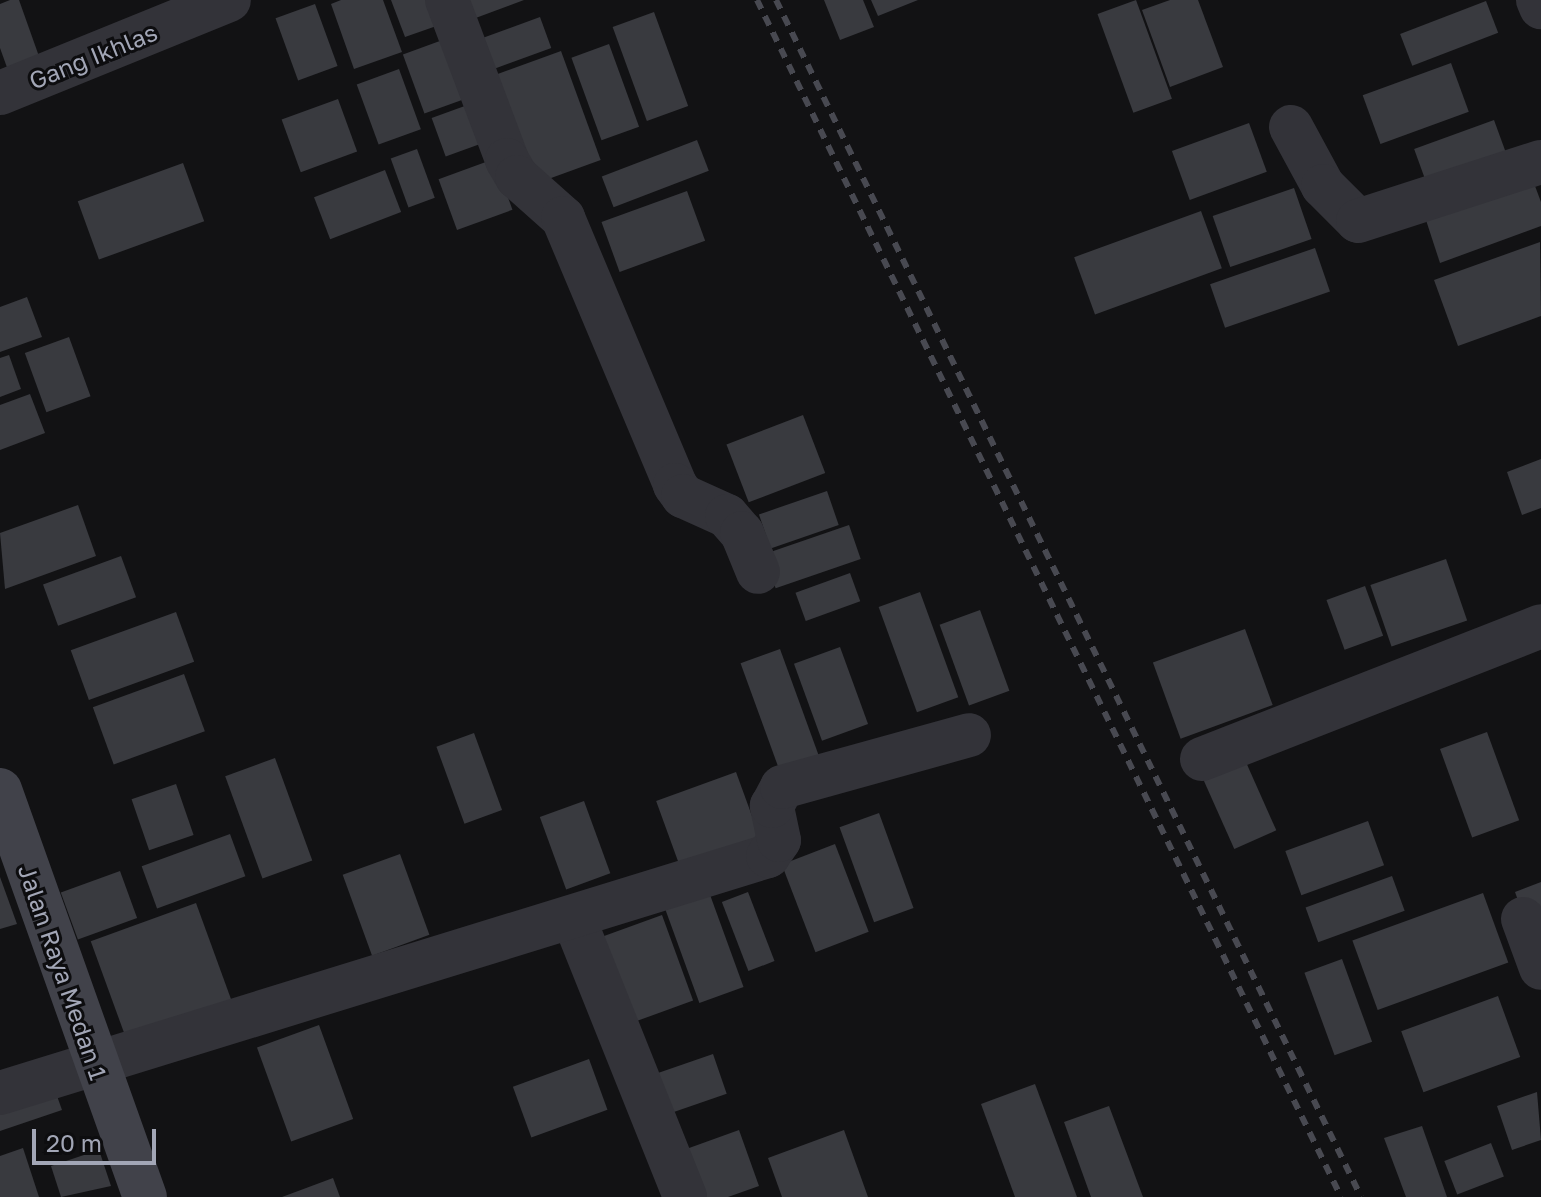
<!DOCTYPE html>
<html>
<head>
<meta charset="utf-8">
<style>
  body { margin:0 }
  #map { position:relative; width:1541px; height:1197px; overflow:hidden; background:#121214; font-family:"Golos Text",sans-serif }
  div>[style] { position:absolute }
  .building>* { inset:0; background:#393a3f; transform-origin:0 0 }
  .street>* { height:44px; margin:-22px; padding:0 22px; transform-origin:22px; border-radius:22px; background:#333339 }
  .secondary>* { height:44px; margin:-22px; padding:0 22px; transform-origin:22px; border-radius:22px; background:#41424a }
  .rail>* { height:6px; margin-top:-3px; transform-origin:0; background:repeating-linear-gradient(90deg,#484951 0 10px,transparent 0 18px) }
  span { translate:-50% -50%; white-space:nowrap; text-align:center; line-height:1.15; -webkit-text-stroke:6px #0d0d0f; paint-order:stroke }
  .street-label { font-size:24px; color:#a2a6b6 }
  .scale { position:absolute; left:32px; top:1129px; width:124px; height:36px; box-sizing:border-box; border:4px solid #a2a6b6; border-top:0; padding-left:10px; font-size:24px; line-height:28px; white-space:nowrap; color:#a2a6b6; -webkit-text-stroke:6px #0d0d0f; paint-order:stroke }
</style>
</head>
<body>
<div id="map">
  <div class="building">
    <div style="clip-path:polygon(10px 0,19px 0,41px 62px,9px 73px,0 48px,0 4px)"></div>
    <div style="clip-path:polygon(341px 0,383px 0,402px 52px,354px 69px,331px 4px)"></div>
    <div style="clip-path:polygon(391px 0,437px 0,445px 23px,405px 37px)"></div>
    <div style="clip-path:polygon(466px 0,524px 0,473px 19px)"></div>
    <div style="clip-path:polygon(824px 0,863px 0,874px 27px,840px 40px)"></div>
    <div style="clip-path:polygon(871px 0,918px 0,878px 16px)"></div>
    <div style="left:1136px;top:0;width:105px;height:41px;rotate:70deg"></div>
    <div style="clip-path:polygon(1170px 0,1198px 0,1223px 67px,1170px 87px,1142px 10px)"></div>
    <div style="left:1486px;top:1px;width:34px;height:92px;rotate:69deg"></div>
    <div style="left:315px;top:4px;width:66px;height:42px;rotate:70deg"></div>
    <div style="left:654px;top:12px;width:100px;height:44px;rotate:70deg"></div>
    <div style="left:540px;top:17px;width:33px;height:67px;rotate:70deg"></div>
    <div style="left:448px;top:38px;width:63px;height:48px;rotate:70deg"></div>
    <div style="left:609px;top:44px;width:88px;height:40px;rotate:70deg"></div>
    <div style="left:561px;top:51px;width:116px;height:74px;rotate:70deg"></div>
    <div style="left:1451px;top:63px;width:52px;height:94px;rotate:70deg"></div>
    <div style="left:399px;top:69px;width:64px;height:45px;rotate:70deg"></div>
    <div style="left:338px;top:99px;width:56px;height:60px;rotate:70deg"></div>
    <div style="left:473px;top:103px;width:41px;height:44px;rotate:70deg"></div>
    <div style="left:1494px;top:120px;width:48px;height:85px;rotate:70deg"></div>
    <div style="left:1249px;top:123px;width:52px;height:82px;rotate:70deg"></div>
    <div style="left:697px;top:140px;width:33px;height:102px;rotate:69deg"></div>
    <div style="left:417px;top:149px;width:52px;height:28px;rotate:70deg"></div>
    <div style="left:494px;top:159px;width:54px;height:59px;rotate:70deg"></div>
    <div style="left:183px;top:163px;width:62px;height:112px;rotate:70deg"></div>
    <div style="left:385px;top:170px;width:45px;height:76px;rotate:69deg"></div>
    <div style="clip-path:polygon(1532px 178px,1541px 202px,1541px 226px,1440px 263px,1425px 217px)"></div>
    <div style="left:1294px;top:188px;width:54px;height:86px;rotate:71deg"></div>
    <div style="left:687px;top:191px;width:53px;height:91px;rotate:70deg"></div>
    <div style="left:1201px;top:211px;width:61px;height:135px;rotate:70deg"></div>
    <div style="clip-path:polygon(1540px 242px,1541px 316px,1458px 346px,1434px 280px)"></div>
    <div style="left:1315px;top:248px;width:46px;height:111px;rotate:71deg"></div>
    <div style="clip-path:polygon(27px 297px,42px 337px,0 352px,0 307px)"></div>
    <div style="left:69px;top:337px;width:63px;height:47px;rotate:70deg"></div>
    <div style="clip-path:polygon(9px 355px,21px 389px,0 397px,0 358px)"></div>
    <div style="clip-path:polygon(30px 394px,45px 433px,0 450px,0 405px)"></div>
    <div style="left:803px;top:415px;width:62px;height:82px;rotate:69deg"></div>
    <div style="clip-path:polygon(1541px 459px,1541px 508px,1522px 515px,1507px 472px)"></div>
    <div style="left:827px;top:491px;width:36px;height:72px;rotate:71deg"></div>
    <div style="clip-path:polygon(78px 505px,96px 556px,5px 589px,0 533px)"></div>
    <div style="left:849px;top:525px;width:36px;height:90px;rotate:71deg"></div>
    <div style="left:121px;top:556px;width:44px;height:83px;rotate:70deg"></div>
    <div style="left:1446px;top:559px;width:65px;height:80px;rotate:71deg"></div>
    <div style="left:850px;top:573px;width:30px;height:58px;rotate:70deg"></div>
    <div style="left:1365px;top:586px;width:53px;height:41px;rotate:70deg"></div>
    <div style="left:920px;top:592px;width:112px;height:44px;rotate:70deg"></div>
    <div style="left:980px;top:610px;width:86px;height:43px;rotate:70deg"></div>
    <div style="left:176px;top:612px;width:53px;height:112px;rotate:70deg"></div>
    <div style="left:1245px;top:629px;width:81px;height:98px;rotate:70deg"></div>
    <div style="left:840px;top:647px;width:82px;height:49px;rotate:70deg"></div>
    <div style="left:780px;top:649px;width:118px;height:42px;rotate:70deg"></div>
    <div style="left:184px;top:674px;width:61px;height:97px;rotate:70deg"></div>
    <div style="left:1487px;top:732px;width:94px;height:50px;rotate:70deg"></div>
    <div style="left:474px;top:733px;width:82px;height:40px;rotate:70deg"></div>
    <div style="left:275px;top:758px;width:109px;height:53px;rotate:70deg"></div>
    <div style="left:1245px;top:760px;width:77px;height:46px;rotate:66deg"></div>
    <div style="left:736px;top:772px;width:76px;height:85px;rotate:70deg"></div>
    <div style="left:176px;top:784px;width:54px;height:47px;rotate:71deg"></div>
    <div style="left:584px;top:801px;width:77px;height:47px;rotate:70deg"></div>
    <div style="left:879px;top:813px;width:101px;height:42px;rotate:70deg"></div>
    <div style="left:1368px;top:821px;width:47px;height:88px;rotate:70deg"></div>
    <div style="left:230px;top:834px;width:45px;height:94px;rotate:70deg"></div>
    <div style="left:835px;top:844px;width:94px;height:57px;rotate:69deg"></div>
    <div style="left:400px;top:854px;width:86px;height:61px;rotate:70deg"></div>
    <div style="left:120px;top:871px;width:50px;height:63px;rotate:70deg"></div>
    <div style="left:1392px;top:876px;width:37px;height:92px;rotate:70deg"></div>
    <div style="clip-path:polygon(0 877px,17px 924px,0 929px)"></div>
    <div style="clip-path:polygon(1541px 882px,1541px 956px,1538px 957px,1515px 892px)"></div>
    <div style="left:709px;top:892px;width:101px;height:47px;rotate:70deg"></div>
    <div style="left:748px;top:892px;width:74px;height:28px;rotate:69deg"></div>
    <div style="left:1483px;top:893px;width:74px;height:139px;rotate:70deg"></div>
    <div style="left:196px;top:903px;width:107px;height:112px;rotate:70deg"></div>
    <div style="left:662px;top:915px;width:91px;height:77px;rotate:70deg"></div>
    <div style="left:1342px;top:959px;width:88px;height:40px;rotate:70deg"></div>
    <div style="left:1498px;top:996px;width:65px;height:103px;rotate:70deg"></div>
    <div style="left:319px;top:1025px;width:100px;height:66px;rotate:70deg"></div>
    <div style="left:713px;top:1054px;width:42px;height:75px;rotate:71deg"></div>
    <div style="left:589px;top:1059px;width:54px;height:81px;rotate:70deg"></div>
    <div style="clip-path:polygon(51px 1079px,62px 1110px,0 1131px,0 1096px)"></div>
    <div style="clip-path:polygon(1035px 1084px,1077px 1197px,1015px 1197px,981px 1104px)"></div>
    <div style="clip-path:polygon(1537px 1092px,1541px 1140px,1512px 1150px,1497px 1106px)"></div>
    <div style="clip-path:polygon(1109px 1106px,1143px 1197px,1091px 1197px,1064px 1122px)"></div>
    <div style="clip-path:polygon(1422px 1126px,1447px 1197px,1406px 1197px,1384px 1138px)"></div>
    <div style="clip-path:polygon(739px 1130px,759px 1186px,728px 1197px,694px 1197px,678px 1152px)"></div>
    <div style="clip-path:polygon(844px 1130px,868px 1197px,782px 1197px,768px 1158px)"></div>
    <div style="left:1491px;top:1143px;width:36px;height:50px;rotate:69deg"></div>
    <div style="clip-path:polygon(23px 1148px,39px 1197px,0 1197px,0 1156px)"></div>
    <div style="clip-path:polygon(99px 1150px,111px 1186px,61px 1197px,51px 1166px)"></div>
    <div style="clip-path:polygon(333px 1178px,340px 1197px,282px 1197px)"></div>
  </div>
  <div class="street">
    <div style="left:447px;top:0;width:171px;rotate:69.4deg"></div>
    <div style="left:507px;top:160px;width:20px;rotate:60deg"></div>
    <div style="left:517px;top:177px;width:62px;rotate:41.7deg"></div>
    <div style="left:563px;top:218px;width:290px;rotate:67.2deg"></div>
    <div style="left:675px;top:485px;width:14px;rotate:54deg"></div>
    <div style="left:683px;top:496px;width:48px;rotate:24.4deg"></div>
    <div style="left:727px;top:516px;width:23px;rotate:49deg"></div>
    <div style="left:742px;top:533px;width:42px;rotate:67.7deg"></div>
    <div style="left:1538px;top:0;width:8px;rotate:67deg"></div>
    <div style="left:0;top:93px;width:247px;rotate:-22.1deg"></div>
    <div style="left:1291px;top:127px;width:67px;rotate:61.5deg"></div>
    <div style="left:1323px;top:186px;width:49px;rotate:45deg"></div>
    <div style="left:1358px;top:221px;width:192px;rotate:-17.9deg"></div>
    <div style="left:1202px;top:759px;width:364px;rotate:-21.4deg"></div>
    <div style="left:574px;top:919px;width:299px;rotate:68.2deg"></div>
    <div style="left:1523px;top:919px;width:52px;rotate:69.8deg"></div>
    <div style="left:0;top:1093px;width:804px;rotate:-17.15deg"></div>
    <div style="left:768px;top:856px;width:19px;rotate:-55deg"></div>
    <div style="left:779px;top:840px;width:35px;rotate:-102deg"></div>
    <div style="left:772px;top:806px;width:21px;rotate:-62deg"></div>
    <div style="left:782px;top:787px;width:194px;rotate:-15.5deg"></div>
  </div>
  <div class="secondary">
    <div style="left:0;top:790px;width:432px;rotate:70.4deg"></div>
  </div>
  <div class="rail">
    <div style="left:757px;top:0;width:1332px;rotate:63.99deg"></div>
    <div style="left:776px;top:0;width:1332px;rotate:63.95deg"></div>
  </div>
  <div class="street-label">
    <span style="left:93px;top:56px;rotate:-22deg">Gang Ikhlas</span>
    <span style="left:63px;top:972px;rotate:71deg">Jalan Raya Medan 1</span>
  </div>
  <div class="scale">20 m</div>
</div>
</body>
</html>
